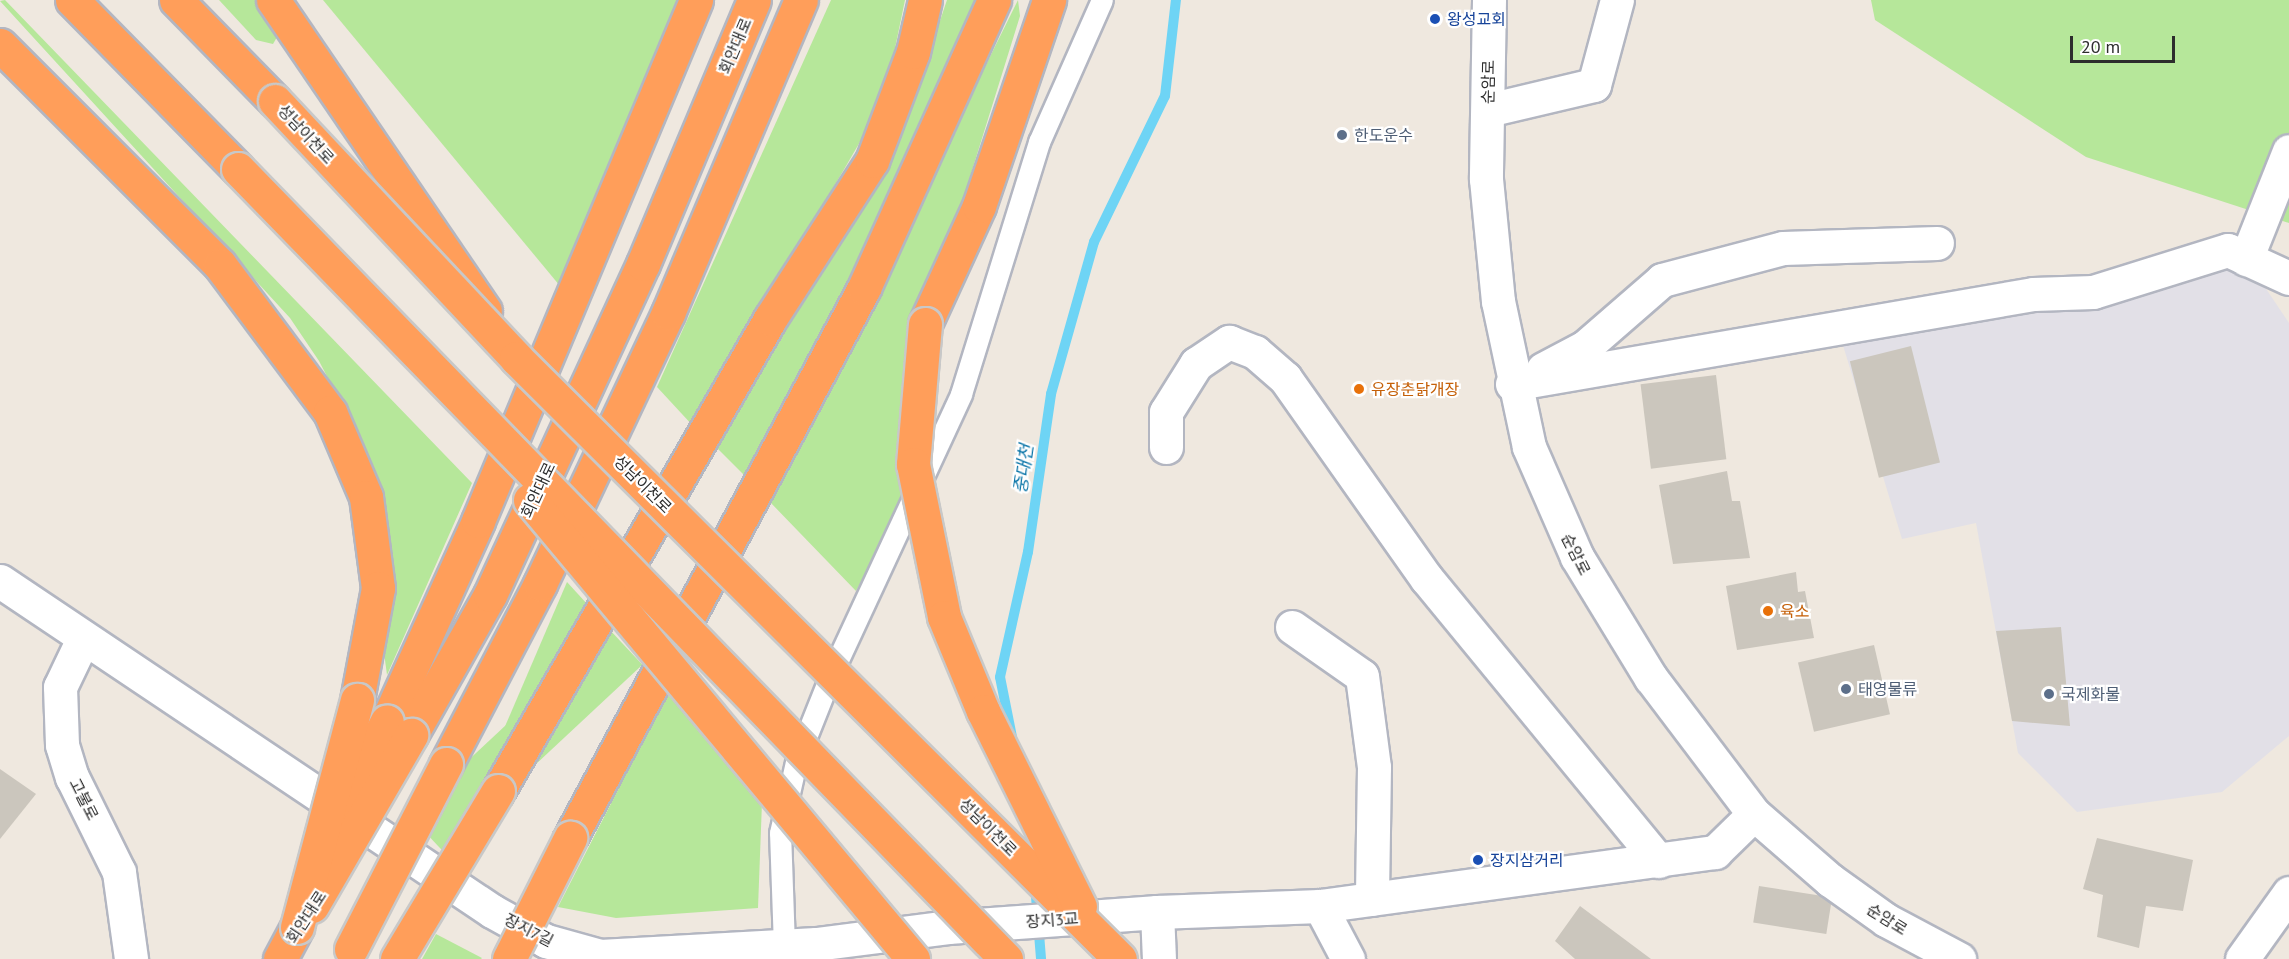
<!DOCTYPE html>
<html>
<head>
<meta charset="utf-8">
<style>
  body { margin:0 }
  #map { position:relative; width:2289px; height:959px; overflow:hidden; background:#efe8df; font-family:"PT Sans","Noto Sans KR",sans-serif }
  div>[style] { position:absolute }
  .industrial>* { inset:0; background:#e2e0e7 }
  .green>* { inset:0; background:#b6e79a; transform-origin:0 0 }
  .stream>* { height:10px; margin:-5px; padding:0 5px; transform-origin:5px; border-radius:5px; background:#6ed4f5 }
  .building>* { inset:0; background:#cbc6bd; transform-origin:0 0 }
  .roads { filter:drop-shadow(2px 0 #b3b6c1) drop-shadow(-2px 0 #b3b6c1) drop-shadow(0 2px #b3b6c1) drop-shadow(0 -2px #b3b6c1) }
  .lane>* { height:21px; margin:-10.5px; padding:0 10.5px; transform-origin:10.5px; border-radius:10.5px; background:#fff }
  .street>* { height:33px; margin:-16.5px; padding:0 16.5px; transform-origin:16.5px; border-radius:16.5px; background:#fff }
  .secondary>* { height:33px; margin:-16.5px; padding:0 16.5px; transform-origin:16.5px; border-radius:16.5px; background:#fff }
  .highway>* { height:33px; margin:-16.5px; padding:0 16.5px; transform-origin:16.5px; border-radius:16.5px; background:#ff9e5a }
  .bridges { filter:drop-shadow(2px 0 #c8c8c8) drop-shadow(-2px 0 #c8c8c8) drop-shadow(0 2px #c8c8c8) drop-shadow(0 -2px #c8c8c8) }
  .highway-bridge>* { height:33px; margin:-16.5px; padding:0 16.5px; transform-origin:16.5px; border-radius:16.5px; background:#ff9e5a }
  .dots>* { width:16px; height:16px; translate:-50% -50%; box-sizing:border-box; border:3px solid #fff; border-radius:50% }
  span { translate:-50% -50%; white-space:nowrap; text-align:center; line-height:1.15; -webkit-text-stroke:4.5px #fff; paint-order:stroke }
  .transit-label { font-size:16px; color:#164399 }
  .left { translate:0 -50%; text-align:left }
  .street-label { font-size:16px; color:#2d2d2d }
  .service-label { font-size:16px; color:#4e5e75 }
  .food-label { font-size:16px; color:#c56008 }
  .water-label { font-size:18px; color:#0773a7; font-style:italic }
  .scale { position:absolute; left:2070px; top:36px; width:105px; height:27px; box-sizing:border-box; border:3px solid #2d2d2d; border-top:0; padding-left:8px; font-size:18px; line-height:21px; white-space:nowrap; color:#2d2d2d; -webkit-text-stroke:4px #fff; paint-order:stroke }
</style>
</head>
<body>
<div id="map">
  <div class="industrial">
    <div style="clip-path:polygon(2246px 259px,2289px 323px,2289px 736px,2222px 792px,2077px 812px,2018px 753px,1976px 523px,1902px 539px,1838px 329px)"></div>
  </div>
  <div class="green">
    <div style="clip-path:polygon(5px 0,472px 483px,387px 675px,354px 428px,319px 361px,290px 318px,0 1px)"></div>
    <div style="clip-path:polygon(219px 0,262px 0,280px 32px,273px 44px,256px 40px)"></div>
    <div style="clip-path:polygon(323px 0,678px 0,560px 286px)"></div>
    <div style="clip-path:polygon(831px 0,905px 0,888px 82px,864px 135px,694px 427px,657px 387px)"></div>
    <div style="clip-path:polygon(947px 0,975px 0,822px 343px,751px 482px,716px 447px,845px 230px,921px 77px)"></div>
    <div style="clip-path:polygon(1018px 0,1020px 16px,924px 325px,914px 483px,856px 591px,770px 502px)"></div>
    <div style="clip-path:polygon(1871px 0,2289px 0,2289px 223px,2086px 157px,1875px 20px)"></div>
    <div style="clip-path:polygon(567px 582px,588px 605px,513px 731px,497px 745px)"></div>
    <div style="left:609px;top:629px;width:49px;height:273px;rotate:47deg"></div>
    <div style="clip-path:polygon(668px 692px,762px 802px,758px 908px,616px 918px,558px 907px)"></div>
    <div style="clip-path:polygon(436px 934px,482px 958px,481px 959px,422px 959px)"></div>
  </div>
  <div class="stream">
    <div style="left:1013px;top:742px;width:66px;rotate:-101.3deg"></div>
    <div style="left:1000px;top:677px;width:128px;rotate:-77.4deg"></div>
    <div style="left:1028px;top:552px;width:160px;rotate:-81.7deg"></div>
    <div style="left:1051px;top:394px;width:158px;rotate:-74.2deg"></div>
    <div style="left:1094px;top:242px;width:162px;rotate:-64.1deg"></div>
    <div style="left:1165px;top:96px;width:97px;rotate:-83.5deg"></div>
    <div style="left:1035px;top:884px;width:75px;rotate:85.4deg"></div>
  </div>
  <div class="building">
    <div style="left:1911px;top:346px;width:120px;height:63px;rotate:76deg"></div>
    <div style="left:1716px;top:375px;width:85px;height:76px;rotate:83deg"></div>
    <div style="clip-path:polygon(1727px 471px,1732px 501px,1740px 501px,1750px 558px,1673px 564px,1659px 485px)"></div>
    <div style="clip-path:polygon(1796px 572px,1798px 592px,1805px 591px,1814px 638px,1737px 650px,1726px 586px)"></div>
    <div style="clip-path:polygon(2061px 627px,2070px 726px,2012px 721px,1996px 631px)"></div>
    <div style="left:1874px;top:645px;width:71px;height:78px;rotate:77deg"></div>
    <div style="clip-path:polygon(0 769px,36px 794px,0 839px)"></div>
    <div style="clip-path:polygon(2097px 838px,2193px 860px,2183px 911px,2146px 906px,2139px 948px,2097px 937px,2103px 895px,2083px 889px)"></div>
    <div style="left:1759px;top:886px;width:74px;height:37px;rotate:9deg"></div>
    <div style="clip-path:polygon(1580px 906px,1651px 959px,1575px 959px,1555px 941px)"></div>
  </div>
  <div class="roads">
    <div class="lane">
      <div style="left:784px;top:946px;width:113px;rotate:-92deg"></div>
      <div style="left:780px;top:833px;width:73px;rotate:-77.3deg"></div>
      <div style="left:796px;top:762px;width:89px;rotate:-68.3deg"></div>
      <div style="left:829px;top:679px;width:314px;rotate:-65.1deg"></div>
      <div style="left:961px;top:394px;width:264px;rotate:-72.8deg"></div>
      <div style="left:1039px;top:142px;width:155px;rotate:-66.1deg"></div>
    </div>
    <div class="street">
      <div style="left:1488px;top:110px;width:109px;rotate:-13.3deg"></div>
      <div style="left:1594px;top:85px;width:88px;rotate:-74.9deg"></div>
      <div style="left:2246px;top:259px;width:116px;rotate:-68.3deg"></div>
      <div style="left:1543px;top:369px;width:47px;rotate:-27.6deg"></div>
      <div style="left:1585px;top:347px;width:102px;rotate:-41deg"></div>
      <div style="left:1662px;top:280px;width:125px;rotate:-14.8deg"></div>
      <div style="left:1783px;top:248px;width:154px;rotate:-1.9deg"></div>
      <div style="left:1512px;top:384px;width:529px;rotate:-9.8deg"></div>
      <div style="left:2033px;top:294px;width:60px;rotate:-1.9deg"></div>
      <div style="left:2093px;top:292px;width:141px;rotate:-17.3deg"></div>
      <div style="left:2228px;top:250px;width:67px;rotate:24.7deg"></div>
      <div style="left:1166px;top:447px;width:35px;rotate:-90deg"></div>
      <div style="left:1166px;top:412px;width:57px;rotate:-58deg"></div>
      <div style="left:1196px;top:364px;width:40px;rotate:-34deg"></div>
      <div style="left:1229px;top:342px;width:28px;rotate:21deg"></div>
      <div style="left:1255px;top:352px;width:40px;rotate:41deg"></div>
      <div style="left:1285px;top:378px;width:246px;rotate:54.8deg"></div>
      <div style="left:1427px;top:579px;width:365px;rotate:50.6deg"></div>
      <div style="left:1292px;top:627px;width:85px;rotate:35deg"></div>
      <div style="left:1362px;top:676px;width:92px;rotate:82.5deg"></div>
      <div style="left:1374px;top:767px;width:132px;rotate:90.9deg"></div>
      <div style="left:1320px;top:906px;width:60px;rotate:62.2deg"></div>
      <div style="left:1157px;top:912px;width:47px;rotate:87.6deg"></div>
      <div style="left:2242px;top:959px;width:81px;rotate:-54.5deg"></div>
    </div>
    <div class="secondary">
      <div style="left:1489px;top:0;width:179px;rotate:91deg"></div>
      <div style="left:1486px;top:179px;width:123px;rotate:84.4deg"></div>
      <div style="left:1498px;top:301px;width:149px;rotate:78deg"></div>
      <div style="left:1529px;top:447px;width:120px;rotate:66.4deg"></div>
      <div style="left:1577px;top:557px;width:142px;rotate:58.6deg"></div>
      <div style="left:1651px;top:678px;width:171px;rotate:52.9deg"></div>
      <div style="left:1754px;top:814px;width:101px;rotate:41deg"></div>
      <div style="left:1830px;top:880px;width:69px;rotate:35.5deg"></div>
      <div style="left:1886px;top:920px;width:83px;rotate:28.1deg"></div>
      <div style="left:0;top:581px;width:592px;rotate:33.85deg"></div>
      <div style="left:492px;top:911px;width:62px;rotate:29.1deg"></div>
      <div style="left:546px;top:941px;width:56px;rotate:15.5deg"></div>
      <div style="left:600px;top:956px;width:216px;rotate:-3.2deg"></div>
      <div style="left:816px;top:944px;width:133px;rotate:-7.3deg"></div>
      <div style="left:948px;top:927px;width:210px;rotate:-4.1deg"></div>
      <div style="left:1157px;top:912px;width:163px;rotate:-2.1deg"></div>
      <div style="left:1320px;top:906px;width:399px;rotate:-7.8deg"></div>
      <div style="left:1715px;top:852px;width:54px;rotate:-44.3deg"></div>
      <div style="left:83px;top:639px;width:53px;rotate:115.6deg"></div>
      <div style="left:60px;top:687px;width:58px;rotate:88deg"></div>
      <div style="left:62px;top:745px;width:34px;rotate:73deg"></div>
      <div style="left:72px;top:777px;width:106px;rotate:63.7deg"></div>
      <div style="left:119px;top:872px;width:88px;rotate:82.1deg"></div>
    </div>
    <div class="highway">
      <div style="left:72px;top:0;width:237px;rotate:45.5deg"></div>
      <div style="left:176px;top:0;width:141px;rotate:45.6deg"></div>
      <div style="left:273px;top:0;width:376px;rotate:55.7deg"></div>
      <div style="left:0;top:45px;width:311px;rotate:45deg"></div>
      <div style="left:220px;top:265px;width:184px;rotate:53.2deg"></div>
      <div style="left:330px;top:412px;width:92px;rotate:67deg"></div>
      <div style="left:366px;top:497px;width:92px;rotate:82.5deg"></div>
      <div style="left:378px;top:588px;width:114px;rotate:100.6deg"></div>
      <div style="left:925px;top:324px;width:130px;rotate:-65.4deg"></div>
      <div style="left:979px;top:206px;width:218px;rotate:-71.2deg"></div>
      <div style="left:387px;top:721px;width:220px;rotate:-65.5deg"></div>
      <div style="left:478px;top:521px;width:565px;rotate:-67.29deg"></div>
      <div style="left:411px;top:735px;width:161px;rotate:-60.6deg"></div>
      <div style="left:490px;top:595px;width:365px;rotate:-65.2deg"></div>
      <div style="left:643px;top:264px;width:286px;rotate:-67.2deg"></div>
      <div style="left:446px;top:764px;width:203px;rotate:-62.4deg"></div>
      <div style="left:540px;top:584px;width:300px;rotate:-64.7deg"></div>
      <div style="left:668px;top:313px;width:340px;rotate:-67deg"></div>
      <div style="left:498px;top:791px;width:545px;rotate:-60.05deg"></div>
      <div style="left:770px;top:319px;width:188px;rotate:-57.2deg"></div>
      <div style="left:872px;top:161px;width:116px;rotate:-69.4deg"></div>
      <div style="left:913px;top:52px;width:53px;rotate:-77deg"></div>
      <div style="left:570px;top:838px;width:624px;rotate:-61.87deg"></div>
      <div style="left:864px;top:288px;width:316px;rotate:-65.7deg"></div>
      <div style="left:280px;top:959px;width:36px;rotate:-62deg"></div>
    </div>
  </div>
  <div class="bridges">
    <div class="highway-bridge">
      <div style="left:275px;top:101px;width:352px;rotate:46.8deg"></div>
      <div style="left:516px;top:358px;width:852px;rotate:44.86deg"></div>
      <div style="left:238px;top:169px;width:1102px;rotate:45.81deg"></div>
      <div style="left:925px;top:324px;width:141px;rotate:94.9deg"></div>
      <div style="left:913px;top:464px;width:156px;rotate:78.5deg"></div>
      <div style="left:944px;top:617px;width:102px;rotate:67.5deg"></div>
      <div style="left:983px;top:711px;width:218px;rotate:63.6deg"></div>
      <div style="left:530px;top:500px;width:598px;rotate:50.16deg"></div>
      <div style="left:343px;top:808px;width:97px;rotate:-63.2deg"></div>
      <div style="left:312px;top:906px;width:198px;rotate:-59.9deg"></div>
      <div style="left:297px;top:927px;width:235px;rotate:-75.2deg"></div>
      <div style="left:351px;top:949px;width:208px;rotate:-62.8deg"></div>
      <div style="left:397px;top:959px;width:196px;rotate:-59deg"></div>
      <div style="left:509px;top:959px;width:136px;rotate:-63.2deg"></div>
    </div>
  </div>
  <div class="dots">
    <div style="left:1435px;top:19px;background:#1a4fb4"></div>
    <div style="left:1342px;top:135px;background:#5c6f8a"></div>
    <div style="left:1359px;top:389px;background:#e8710a"></div>
    <div style="left:1768px;top:611px;background:#e8710a"></div>
    <div style="left:1846px;top:689px;background:#5c6f8a"></div>
    <div style="left:2049px;top:694px;background:#5c6f8a"></div>
    <div style="left:1478px;top:860px;background:#1a4fb4"></div>
  </div>
  <div class="transit-label">
    <span class="left" style="left:1447px;top:19px">왕성교회</span>
    <span class="left" style="left:1490px;top:860px">장지삼거리</span>
  </div>
  <div class="street-label">
    <span style="left:735px;top:46px;rotate:-67deg">회안대로</span>
    <span style="left:1488px;top:82px;rotate:-89deg">순암로</span>
    <span style="left:306px;top:134px;rotate:47deg">성남이천로</span>
    <span style="left:643px;top:484px;rotate:45deg">성남이천로</span>
    <span style="left:538px;top:490px;rotate:-65deg">회안대로</span>
    <span style="left:1576px;top:554px;rotate:63deg">순암로</span>
    <span style="left:84px;top:799px;rotate:63deg">고불로</span>
    <span style="left:988px;top:827px;rotate:45deg">성남이천로</span>
    <span style="left:306px;top:917px;rotate:-57deg">회안대로</span>
    <span style="left:1887px;top:919px;rotate:32deg">순암로</span>
    <span style="left:1052px;top:920px;rotate:-4deg">장지3교</span>
    <span style="left:529px;top:930px;rotate:27deg">장지7길</span>
  </div>
  <div class="service-label">
    <span class="left" style="left:1354px;top:135px">한도운수</span>
    <span class="left" style="left:1858px;top:689px">태영물류</span>
    <span class="left" style="left:2061px;top:694px">국제화물</span>
  </div>
  <div class="food-label">
    <span class="left" style="left:1371px;top:389px">유장춘닭개장</span>
    <span class="left" style="left:1780px;top:611px">육소</span>
  </div>
  <div class="water-label">
    <span style="left:1024px;top:469px;rotate:-82deg">중대천</span>
  </div>
  <div class="scale">20 m</div>
</div>
</body>
</html>
